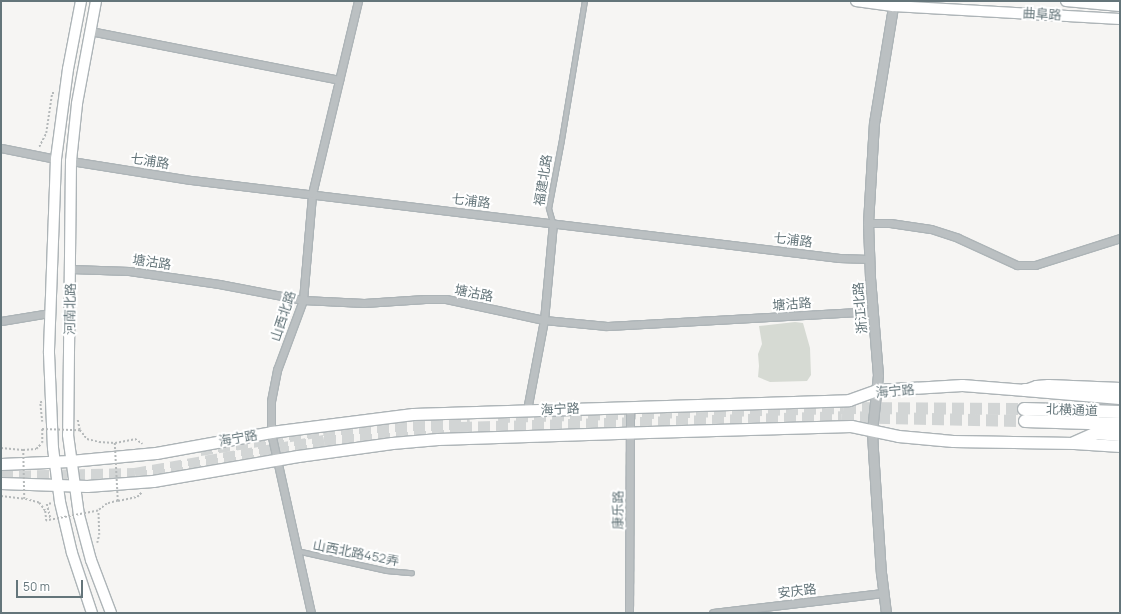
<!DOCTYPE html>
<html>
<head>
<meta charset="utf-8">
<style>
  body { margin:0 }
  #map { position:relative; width:1121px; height:614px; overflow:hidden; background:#f6f5f3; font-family:Manrope,"Noto Sans SC",sans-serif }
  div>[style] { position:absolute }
  .green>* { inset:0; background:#d6dad3 }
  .trunk-tunnel>* { height:12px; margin-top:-6px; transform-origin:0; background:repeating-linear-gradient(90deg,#d2d5d5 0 12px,transparent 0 18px) }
  .path>* { height:1.5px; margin-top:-0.75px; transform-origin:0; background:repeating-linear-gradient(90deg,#b5b9ba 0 2px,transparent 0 4px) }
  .roads { filter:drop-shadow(1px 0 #adb4b7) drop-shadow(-1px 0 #adb4b7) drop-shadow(0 1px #adb4b7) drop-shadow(0 -1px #adb4b7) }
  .service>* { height:3.5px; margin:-1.75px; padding:0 1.75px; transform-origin:1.75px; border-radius:1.75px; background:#bbc0c2 }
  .minor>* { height:7px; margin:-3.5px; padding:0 3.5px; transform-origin:3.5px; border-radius:3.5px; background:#bbc0c2 }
  .tertiary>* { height:9px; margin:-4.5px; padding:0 4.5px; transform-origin:4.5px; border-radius:4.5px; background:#bbc0c2 }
  .secondary>* { height:10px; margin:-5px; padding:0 5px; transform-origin:5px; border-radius:5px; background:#fff }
  .primary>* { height:11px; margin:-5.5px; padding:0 5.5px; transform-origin:5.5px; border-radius:5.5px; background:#fff }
  .trunk>* { height:12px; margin:-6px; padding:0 6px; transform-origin:6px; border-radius:6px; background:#fff }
  .path-bridge>* { height:1.5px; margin-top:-0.75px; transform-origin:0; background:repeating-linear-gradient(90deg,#b5b9ba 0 2px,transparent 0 4px) }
  span { translate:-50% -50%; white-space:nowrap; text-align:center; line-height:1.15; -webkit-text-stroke:4px #fff; paint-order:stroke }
  .street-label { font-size:13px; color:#64757a }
  .frame { position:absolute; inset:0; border:2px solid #64757a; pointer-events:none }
  .scale { position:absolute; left:16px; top:580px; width:67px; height:18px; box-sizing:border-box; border:2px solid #64757a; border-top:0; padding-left:5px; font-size:12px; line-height:14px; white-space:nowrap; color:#64757a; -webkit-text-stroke:3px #fff; paint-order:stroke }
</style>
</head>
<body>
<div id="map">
  <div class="green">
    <div style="clip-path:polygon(795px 322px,803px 323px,810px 348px,811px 375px,807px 381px,770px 382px,758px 377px,759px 366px,758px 354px,762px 344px,759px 326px)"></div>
  </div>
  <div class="trunk-tunnel">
    <div style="left:498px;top:417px;width:346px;rotate:-1.5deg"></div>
    <div style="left:844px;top:408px;width:180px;rotate:0.3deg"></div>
    <div style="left:200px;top:450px;width:124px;rotate:-8.8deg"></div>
    <div style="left:323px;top:431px;width:147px;rotate:-5.5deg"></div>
    <div style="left:1px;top:477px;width:134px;rotate:-1.3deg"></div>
    <div style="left:135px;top:474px;width:192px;rotate:-9.9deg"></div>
    <div style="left:324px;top:441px;width:137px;rotate:-5.5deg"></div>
    <div style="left:460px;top:428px;width:382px;rotate:-1.6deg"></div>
    <div style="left:842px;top:417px;width:183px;rotate:1.3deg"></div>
  </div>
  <div class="path">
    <div style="left:39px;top:147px;width:16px;rotate:-63deg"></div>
    <div style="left:46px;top:133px;width:40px;rotate:-81.5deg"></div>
    <div style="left:52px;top:93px;width:3px"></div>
    <div style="left:78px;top:420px;width:10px;rotate:79deg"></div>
    <div style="left:42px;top:422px;width:19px;rotate:-96deg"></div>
    <div style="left:40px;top:403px;width:3px;rotate:-45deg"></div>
    <div style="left:115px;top:443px;width:20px;rotate:-11deg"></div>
    <div style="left:135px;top:439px;width:9px;rotate:32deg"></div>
    <div style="left:1px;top:448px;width:22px;rotate:5deg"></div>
    <div style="left:1px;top:496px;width:23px;rotate:7deg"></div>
    <div style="left:118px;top:501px;width:19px;rotate:-12deg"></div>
    <div style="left:137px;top:497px;width:7px;rotate:-45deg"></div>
    <div style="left:51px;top:504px;width:4px;rotate:180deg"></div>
    <div style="left:47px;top:504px;width:16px;rotate:76deg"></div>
    <div style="left:97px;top:543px;width:8px;rotate:-76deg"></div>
    <div style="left:99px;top:535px;width:24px;rotate:-92deg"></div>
  </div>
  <div class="roads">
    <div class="service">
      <div style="left:553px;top:223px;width:15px;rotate:-106deg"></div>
      <div style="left:549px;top:209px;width:70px;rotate:-79.3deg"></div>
      <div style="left:562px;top:140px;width:141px;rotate:-80.6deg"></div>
      <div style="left:297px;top:551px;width:92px;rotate:12.5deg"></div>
      <div style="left:387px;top:571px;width:25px;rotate:5deg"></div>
    </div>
    <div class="minor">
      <div style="left:90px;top:31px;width:254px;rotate:11.1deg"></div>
      <div style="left:1px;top:148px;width:56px;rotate:11.3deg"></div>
      <div style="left:71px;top:161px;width:121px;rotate:9deg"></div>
      <div style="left:191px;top:180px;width:653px;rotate:6.86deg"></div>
      <div style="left:839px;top:258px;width:30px;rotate:2deg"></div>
      <div style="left:868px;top:223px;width:22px"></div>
      <div style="left:890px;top:223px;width:41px;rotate:8.3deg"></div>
      <div style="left:931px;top:229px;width:28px;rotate:18deg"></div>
      <div style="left:958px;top:238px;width:65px;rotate:24.6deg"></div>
      <div style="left:1017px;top:265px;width:18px"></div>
      <div style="left:1035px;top:265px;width:89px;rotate:-17.6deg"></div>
      <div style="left:71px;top:269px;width:58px;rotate:2deg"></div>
      <div style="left:129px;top:271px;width:91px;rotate:8.2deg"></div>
      <div style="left:219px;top:284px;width:86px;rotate:10.8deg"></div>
      <div style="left:303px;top:300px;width:61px;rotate:2.8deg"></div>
      <div style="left:364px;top:303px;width:61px;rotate:-3.8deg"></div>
      <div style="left:425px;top:299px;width:21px"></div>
      <div style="left:446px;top:299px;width:100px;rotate:12.1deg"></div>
      <div style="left:544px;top:320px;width:63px;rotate:5.4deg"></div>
      <div style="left:607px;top:326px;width:266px;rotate:-3.2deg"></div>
      <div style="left:1px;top:321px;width:50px;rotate:-9.3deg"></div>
      <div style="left:527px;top:410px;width:92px;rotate:-79.3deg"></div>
      <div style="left:544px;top:320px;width:97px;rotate:-84.7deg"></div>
      <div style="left:311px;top:613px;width:185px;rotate:-102.5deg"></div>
      <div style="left:271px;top:432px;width:31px;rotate:-90deg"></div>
      <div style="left:271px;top:401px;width:32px;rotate:-79deg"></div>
      <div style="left:277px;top:370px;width:75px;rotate:-69.6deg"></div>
      <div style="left:303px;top:300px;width:106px;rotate:-85.1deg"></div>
      <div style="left:312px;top:194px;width:198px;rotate:-76.6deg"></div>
      <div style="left:629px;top:613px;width:207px;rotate:-89.7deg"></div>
      <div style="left:713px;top:613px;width:171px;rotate:-6.7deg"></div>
    </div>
    <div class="tertiary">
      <div style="left:886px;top:613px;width:39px;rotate:-97deg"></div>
      <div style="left:881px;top:574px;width:124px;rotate:-93.7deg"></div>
      <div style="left:873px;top:450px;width:19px;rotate:-93deg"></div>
      <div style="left:872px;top:431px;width:56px;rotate:-83.9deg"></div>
      <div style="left:878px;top:375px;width:98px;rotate:-94.7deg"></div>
      <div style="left:870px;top:277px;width:54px;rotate:-92.1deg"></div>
      <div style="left:868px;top:223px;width:100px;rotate:-86.6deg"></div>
      <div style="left:874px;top:123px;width:124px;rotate:-80.7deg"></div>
    </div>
    <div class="secondary">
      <div style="left:81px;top:1px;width:69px;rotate:100.8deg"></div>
      <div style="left:68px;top:69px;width:91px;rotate:97.6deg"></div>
      <div style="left:56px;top:159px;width:194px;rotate:92.1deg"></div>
      <div style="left:49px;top:353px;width:95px;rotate:87.6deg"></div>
      <div style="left:53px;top:448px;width:54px;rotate:82.6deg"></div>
      <div style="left:60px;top:502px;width:52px;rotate:76.8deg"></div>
      <div style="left:72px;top:553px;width:63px;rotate:71.6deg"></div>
      <div style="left:96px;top:1px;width:105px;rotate:100.5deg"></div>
      <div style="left:77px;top:104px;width:57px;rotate:96deg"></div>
      <div style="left:71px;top:161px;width:274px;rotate:90.6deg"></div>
      <div style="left:68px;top:435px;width:81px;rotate:82.2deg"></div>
      <div style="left:79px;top:515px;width:47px;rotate:75.1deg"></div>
      <div style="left:91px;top:560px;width:57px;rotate:69.3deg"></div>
      <div style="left:856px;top:1px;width:37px;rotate:8deg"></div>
      <div style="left:893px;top:6px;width:227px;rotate:3.3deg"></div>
      <div style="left:1066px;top:1px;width:54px;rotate:5.3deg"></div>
    </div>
    <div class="primary">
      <div style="left:1px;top:464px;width:69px;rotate:-2.5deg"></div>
      <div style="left:70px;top:461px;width:86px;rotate:-5.3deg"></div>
      <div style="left:156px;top:453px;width:117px;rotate:-10.3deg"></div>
      <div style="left:271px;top:432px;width:143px;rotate:-7.2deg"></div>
      <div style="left:413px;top:414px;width:436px;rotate:-1.8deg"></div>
      <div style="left:849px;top:400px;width:29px;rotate:-20deg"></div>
      <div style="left:876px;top:390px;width:86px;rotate:-3.3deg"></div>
      <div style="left:962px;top:385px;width:63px;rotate:4.5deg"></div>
      <div style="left:1025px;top:390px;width:12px;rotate:-20deg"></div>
      <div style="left:1036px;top:386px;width:12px;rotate:-5deg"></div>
      <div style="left:1048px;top:385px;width:72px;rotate:2.4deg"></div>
      <div style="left:1px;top:483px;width:86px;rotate:2deg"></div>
      <div style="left:87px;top:486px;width:66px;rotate:-4.3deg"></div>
      <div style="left:153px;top:481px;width:147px;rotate:-9.8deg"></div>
      <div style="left:298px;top:456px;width:95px;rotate:-7.9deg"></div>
      <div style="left:392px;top:443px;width:46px;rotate:-5deg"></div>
      <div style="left:438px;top:439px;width:210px;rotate:-1.9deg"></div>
      <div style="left:648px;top:432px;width:203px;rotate:-1.7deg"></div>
      <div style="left:851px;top:426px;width:48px;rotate:12deg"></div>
      <div style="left:898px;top:436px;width:55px;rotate:5.2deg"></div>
      <div style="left:953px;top:441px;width:121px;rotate:0.9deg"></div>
      <div style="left:1074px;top:443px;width:46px;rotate:3.7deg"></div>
    </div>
    <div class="trunk">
      <div style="left:1025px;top:390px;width:95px;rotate:4.8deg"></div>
      <div style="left:1024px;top:409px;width:96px;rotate:1.8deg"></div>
      <div style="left:1025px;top:421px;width:95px;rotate:1.8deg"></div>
      <div style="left:1074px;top:443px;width:24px;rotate:-24deg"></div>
      <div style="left:1096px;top:433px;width:24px;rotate:5deg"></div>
    </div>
  </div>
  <div class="path-bridge">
    <div style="left:42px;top:429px;width:38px;rotate:2deg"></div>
    <div style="left:80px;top:430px;width:11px;rotate:52deg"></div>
    <div style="left:87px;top:439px;width:12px;rotate:14deg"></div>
    <div style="left:99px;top:442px;width:16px;rotate:4deg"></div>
    <div style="left:115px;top:443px;width:58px;rotate:87deg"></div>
    <div style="left:118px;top:501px;width:11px;rotate:165deg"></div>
    <div style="left:107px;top:504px;width:11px;rotate:142deg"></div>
    <div style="left:98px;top:511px;width:53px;rotate:169.1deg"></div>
    <div style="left:46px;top:521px;width:10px;rotate:-96deg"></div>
    <div style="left:45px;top:511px;width:10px;rotate:-127deg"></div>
    <div style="left:39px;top:503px;width:16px;rotate:-165deg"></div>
    <div style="left:24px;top:499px;width:49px;rotate:-91.2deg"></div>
    <div style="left:23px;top:450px;width:13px;rotate:-4deg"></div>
    <div style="left:36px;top:449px;width:8px;rotate:-45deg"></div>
    <div style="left:42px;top:443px;width:14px;rotate:-90deg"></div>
  </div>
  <div class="street-label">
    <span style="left:1042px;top:14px;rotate:3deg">曲阜路</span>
    <span style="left:150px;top:161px;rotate:9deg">七浦路</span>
    <span style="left:543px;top:180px;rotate:-81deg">福建北路</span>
    <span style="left:471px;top:201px;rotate:7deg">七浦路</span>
    <span style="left:793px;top:240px;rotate:7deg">七浦路</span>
    <span style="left:152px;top:262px;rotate:8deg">塘沽路</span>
    <span style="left:474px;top:293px;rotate:11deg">塘沽路</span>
    <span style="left:792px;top:304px;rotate:-4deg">塘沽路</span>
    <span style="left:860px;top:308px;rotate:-95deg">浙江北路</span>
    <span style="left:70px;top:309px;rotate:-89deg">河南北路</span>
    <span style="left:283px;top:316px;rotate:-72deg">山西北路</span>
    <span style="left:895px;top:391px;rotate:-5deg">海宁路</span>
    <span style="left:560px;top:409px;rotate:-2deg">海宁路</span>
    <span style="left:1072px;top:410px;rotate:2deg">北横通道</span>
    <span style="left:238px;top:438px;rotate:-10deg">海宁路</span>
    <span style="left:618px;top:510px;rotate:-90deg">康乐路</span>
    <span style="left:356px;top:553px;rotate:11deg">山西北路452弄</span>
    <span style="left:797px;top:591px;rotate:-7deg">安庆路</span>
  </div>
  <div class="frame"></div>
  <div class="scale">50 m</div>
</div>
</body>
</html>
